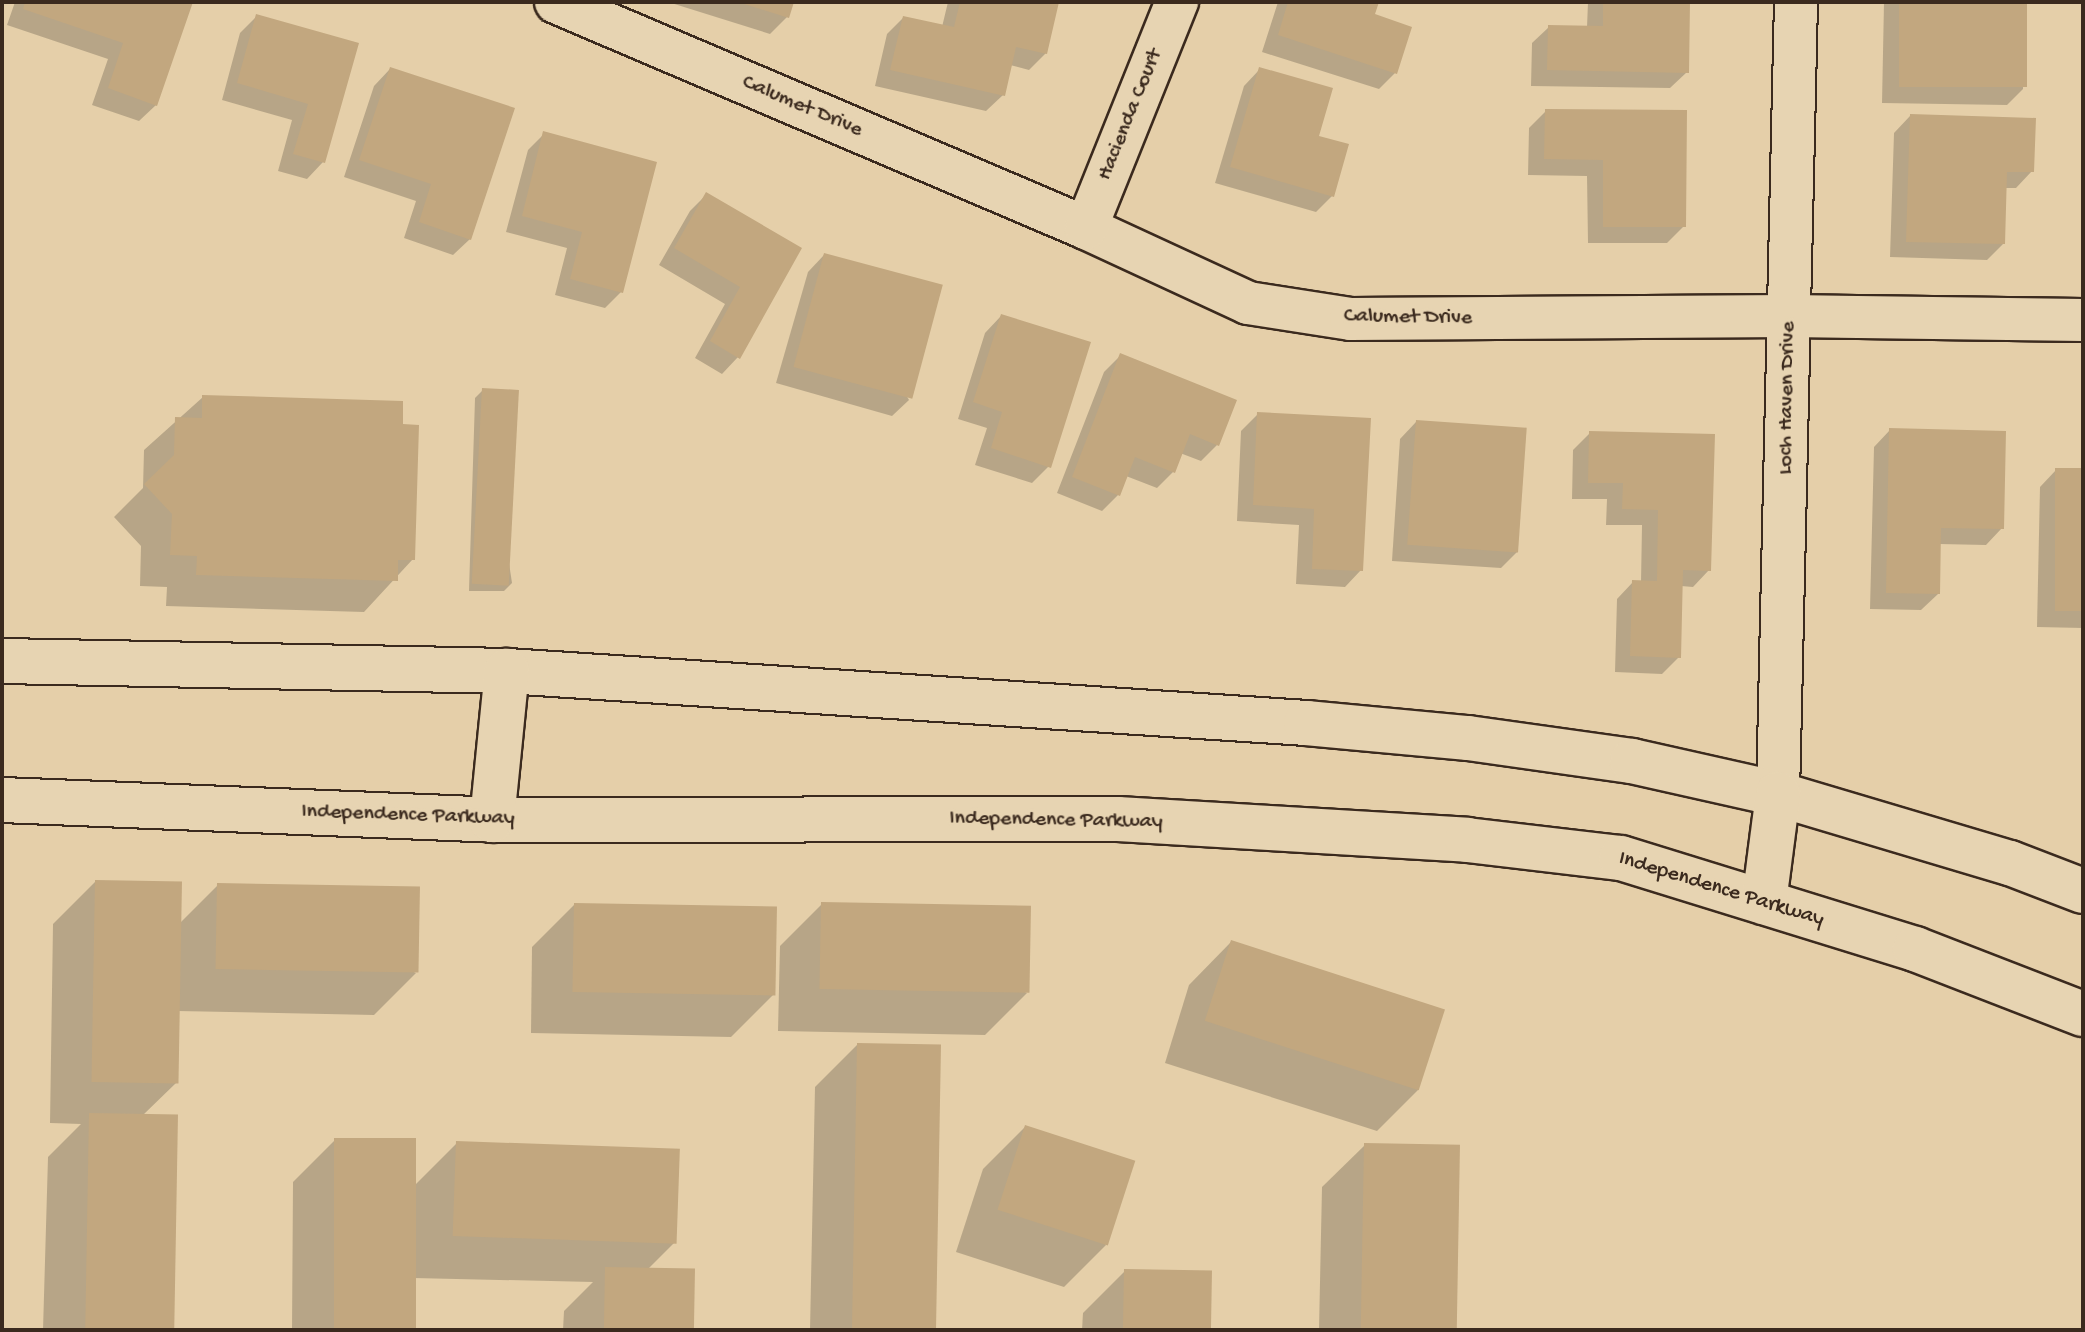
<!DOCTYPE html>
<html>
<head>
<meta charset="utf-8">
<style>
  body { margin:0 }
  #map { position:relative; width:2085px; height:1332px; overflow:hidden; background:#e5cfa9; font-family:"Gochi Hand",sans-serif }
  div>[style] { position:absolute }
  .shadow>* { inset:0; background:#0003 }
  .building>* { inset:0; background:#c2a77f; transform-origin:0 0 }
  .roads { filter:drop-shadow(2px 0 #3b2a1e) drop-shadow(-2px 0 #3b2a1e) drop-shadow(0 2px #3b2a1e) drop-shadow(0 -2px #3b2a1e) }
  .street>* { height:42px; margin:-21px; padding:0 21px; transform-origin:21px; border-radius:21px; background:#e7d4b2 }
  .secondary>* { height:44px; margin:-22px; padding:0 22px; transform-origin:22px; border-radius:22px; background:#e7d4b2 }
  span { translate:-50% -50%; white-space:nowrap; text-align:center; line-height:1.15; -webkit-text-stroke:6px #e7d4b2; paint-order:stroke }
  .street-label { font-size:22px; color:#3b2a1e }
  .frame { position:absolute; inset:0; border:4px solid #3b2a1e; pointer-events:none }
</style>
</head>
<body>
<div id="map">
  <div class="shadow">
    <div style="clip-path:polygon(15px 2px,190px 2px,156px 105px,139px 121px,92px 105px,108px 59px,7px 25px)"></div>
    <div style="clip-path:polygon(668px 2px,792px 2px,787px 17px,770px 34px)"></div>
    <div style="clip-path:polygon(948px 2px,1056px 2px,1046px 53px,1029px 70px,1010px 65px,1003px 95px,986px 111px,875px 86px,887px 34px,903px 18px,942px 27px)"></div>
    <div style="clip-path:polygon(1278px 2px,1377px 2px,1372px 16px,1395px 73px,1379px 89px,1262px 52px)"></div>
    <div style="clip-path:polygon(1588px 2px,1688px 2px,1687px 72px,1670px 88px,1531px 86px,1532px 43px,1549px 27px,1587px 27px)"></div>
    <div style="clip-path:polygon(1884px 2px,2025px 2px,2023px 89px,2007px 105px,1882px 103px)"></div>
    <div style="clip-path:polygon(256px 17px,356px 45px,323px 162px,307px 179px,278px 171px,292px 120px,222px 100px,240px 33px)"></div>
    <div style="clip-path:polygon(390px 69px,470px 239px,453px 255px,404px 238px,416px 201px,344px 177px,374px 86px)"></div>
    <div style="clip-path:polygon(1260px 69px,1316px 137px,1332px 196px,1316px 212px,1215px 183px,1244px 86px)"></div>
    <div style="clip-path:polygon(1546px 111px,1684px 226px,1667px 243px,1588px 243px,1587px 176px,1528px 175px,1529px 128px)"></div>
    <div style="clip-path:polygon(1910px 116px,2032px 171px,2016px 188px,2005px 188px,2003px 244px,1987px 260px,1890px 257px,1894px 133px)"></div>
    <div style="clip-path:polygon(544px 134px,621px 292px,605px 308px,555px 295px,567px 248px,506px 232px,528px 150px)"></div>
    <div style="clip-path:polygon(706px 195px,800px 248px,738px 357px,722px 374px,695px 358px,725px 304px,659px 265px,690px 211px)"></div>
    <div style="clip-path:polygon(824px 255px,909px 400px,892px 416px,776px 383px,808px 272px)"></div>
    <div style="clip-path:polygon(1001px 316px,1049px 466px,1032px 483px,975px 465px,987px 428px,958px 419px,985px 333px)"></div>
    <div style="clip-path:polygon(1120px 356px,1217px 445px,1201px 461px,1180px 453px,1173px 472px,1157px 488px,1126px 476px,1118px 495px,1102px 511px,1057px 493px,1104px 372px)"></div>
    <div style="clip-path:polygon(483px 390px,512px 583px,504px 591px,469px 591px,475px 398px)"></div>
    <div style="clip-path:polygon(203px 397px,413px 559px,364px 612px,166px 606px,167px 587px,140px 586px,141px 546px,114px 517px,143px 488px,144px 450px)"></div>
    <div style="clip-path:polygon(1258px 414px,1361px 570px,1345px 587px,1296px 584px,1299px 525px,1237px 521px,1241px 431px)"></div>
    <div style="clip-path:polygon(1416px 422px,1518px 551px,1501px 568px,1392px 561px,1400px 439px)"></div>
    <div style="clip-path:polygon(1890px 430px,2002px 528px,1986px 545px,1939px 544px,1938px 594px,1921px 610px,1870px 609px,1874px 447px)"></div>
    <div style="clip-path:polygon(1590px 433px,1713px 436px,1709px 570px,1693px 587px,1681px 586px,1679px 657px,1662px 674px,1615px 672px,1617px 599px,1633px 582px,1641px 582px,1642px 525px,1606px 525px,1607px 499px,1572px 499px,1573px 450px)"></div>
    <div style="clip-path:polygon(2056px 470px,2083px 470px,2083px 628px,2037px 627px,2040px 487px)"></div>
    <div style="clip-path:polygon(95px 882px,179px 924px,218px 885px,416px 973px,374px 1015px,177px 1011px,176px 1083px,142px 1116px,171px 1330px,43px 1330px,48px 1157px,81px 1124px,50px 1123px,53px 924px)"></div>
    <div style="clip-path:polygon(822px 904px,1027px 993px,985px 1035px,778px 1031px,780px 946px)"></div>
    <div style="clip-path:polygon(574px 905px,773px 995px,731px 1037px,531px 1033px,532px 947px)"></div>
    <div style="clip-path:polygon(1231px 942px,1419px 1089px,1377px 1131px,1165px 1063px,1189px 985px)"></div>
    <div style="clip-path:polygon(857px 1045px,932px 1330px,810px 1330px,815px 1087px)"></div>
    <div style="clip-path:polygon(1025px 1127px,1106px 1245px,1064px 1287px,956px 1252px,983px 1169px)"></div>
    <div style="clip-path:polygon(335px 1140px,414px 1186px,457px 1143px,676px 1241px,647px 1270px,691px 1330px,563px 1330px,564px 1311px,593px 1282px,413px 1278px,413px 1330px,292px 1330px,293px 1182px)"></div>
    <div style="clip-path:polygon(1365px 1145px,1454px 1330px,1319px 1330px,1322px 1187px)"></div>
    <div style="clip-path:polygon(1125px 1271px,1209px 1330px,1082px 1330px,1083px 1313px)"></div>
  </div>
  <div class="building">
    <div style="clip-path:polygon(25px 2px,193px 2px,157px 106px,108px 88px,123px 43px,23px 9px)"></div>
    <div style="clip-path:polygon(738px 2px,794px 2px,789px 18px)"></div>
    <div style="clip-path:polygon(960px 2px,1059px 2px,1047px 54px,1016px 47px,1005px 96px,890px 70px,903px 16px,954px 27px)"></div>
    <div style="clip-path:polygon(1288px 2px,1379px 2px,1375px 14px,1412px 27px,1397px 74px,1278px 35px)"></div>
    <div style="clip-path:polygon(1603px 2px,1690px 2px,1689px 73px,1547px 70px,1548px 25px,1603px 26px)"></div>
    <div style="left:1899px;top:2px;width:128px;height:85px"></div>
    <div style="clip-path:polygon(256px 14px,359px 43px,325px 163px,293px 154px,308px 104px,237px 83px)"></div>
    <div style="clip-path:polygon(390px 67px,515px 108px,471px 240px,419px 222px,431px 184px,359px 160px)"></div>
    <div style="clip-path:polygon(1259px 67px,1333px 88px,1319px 136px,1349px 144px,1334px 197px,1230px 167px)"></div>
    <div style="clip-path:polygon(1545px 109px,1687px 110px,1686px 227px,1603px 227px,1603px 160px,1544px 159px)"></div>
    <div style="clip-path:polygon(1910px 114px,2036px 118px,2034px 172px,2007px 172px,2005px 244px,1906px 242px)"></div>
    <div style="clip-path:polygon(543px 131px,657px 162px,623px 293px,570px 279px,582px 232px,522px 216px)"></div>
    <div style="clip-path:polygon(706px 192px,802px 248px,740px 359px,710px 341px,740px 287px,674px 248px)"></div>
    <div style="left:824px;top:253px;width:123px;height:118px;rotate:15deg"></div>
    <div style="clip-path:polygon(1001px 314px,1091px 342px,1051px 468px,991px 448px,1002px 412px,973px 402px)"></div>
    <div style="clip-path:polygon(1120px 353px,1237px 400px,1219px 446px,1190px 434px,1175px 473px,1135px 457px,1120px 496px,1072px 477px)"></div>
    <div style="left:482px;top:388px;width:37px;height:196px;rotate:3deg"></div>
    <div style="clip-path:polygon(202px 395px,403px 401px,403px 424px,419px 425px,415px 560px,398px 560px,398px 581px,196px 575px,197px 556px,170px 555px,172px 514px,144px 484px,174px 455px,175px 417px,202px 418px)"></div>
    <div style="clip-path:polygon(1257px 412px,1371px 418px,1363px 571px,1312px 569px,1314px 509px,1253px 505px)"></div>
    <div style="left:1416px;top:420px;width:111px;height:125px;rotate:4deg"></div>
    <div style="clip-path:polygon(1889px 428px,2006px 431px,2004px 529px,1941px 528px,1940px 594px,1886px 593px)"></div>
    <div style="clip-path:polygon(1589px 431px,1715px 434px,1711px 571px,1683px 570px,1681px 658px,1630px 656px,1632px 580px,1657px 581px,1658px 510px,1622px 509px,1623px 483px,1588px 483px)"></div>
    <div style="left:2055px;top:468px;width:28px;height:143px"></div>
    <div style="left:95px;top:880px;width:87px;height:202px;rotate:1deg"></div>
    <div style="left:217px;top:883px;width:203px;height:86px;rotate:1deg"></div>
    <div style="left:821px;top:902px;width:210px;height:87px;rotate:1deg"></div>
    <div style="left:574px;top:903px;width:203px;height:89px;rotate:1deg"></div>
    <div style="left:1231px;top:940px;width:225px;height:85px;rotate:18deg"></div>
    <div style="left:857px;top:1043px;width:84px;height:287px;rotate:1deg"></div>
    <div style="left:89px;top:1113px;width:89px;height:217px;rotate:1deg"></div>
    <div style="left:1025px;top:1125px;width:116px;height:89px;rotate:18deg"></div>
    <div style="left:334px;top:1138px;width:82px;height:192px"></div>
    <div style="left:456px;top:1141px;width:224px;height:95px;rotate:2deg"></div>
    <div style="left:1364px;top:1143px;width:96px;height:187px;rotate:1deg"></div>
    <div style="left:605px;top:1267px;width:90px;height:63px;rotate:1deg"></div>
    <div style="left:1124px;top:1269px;width:88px;height:61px;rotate:1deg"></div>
  </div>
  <div class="roads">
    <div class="street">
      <div style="left:556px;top:2px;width:576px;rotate:23.09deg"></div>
      <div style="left:1086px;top:228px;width:179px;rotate:24.8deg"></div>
      <div style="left:1248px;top:303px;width:104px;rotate:8.8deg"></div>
      <div style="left:1351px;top:319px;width:439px;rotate:-0.4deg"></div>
      <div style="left:1790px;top:316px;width:293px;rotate:0.8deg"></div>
      <div style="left:1086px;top:228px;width:244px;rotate:-68.1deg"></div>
      <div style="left:1778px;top:794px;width:792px;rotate:-88.7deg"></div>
    </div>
    <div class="secondary">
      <div style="left:2px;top:661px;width:505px;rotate:1.13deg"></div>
      <div style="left:507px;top:671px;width:801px;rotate:3.72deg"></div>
      <div style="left:1306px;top:723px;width:163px;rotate:5.3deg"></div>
      <div style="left:1468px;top:738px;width:166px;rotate:8deg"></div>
      <div style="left:1632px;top:761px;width:150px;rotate:12.7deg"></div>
      <div style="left:1778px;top:794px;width:242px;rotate:16.6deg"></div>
      <div style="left:2010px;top:863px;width:78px;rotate:21deg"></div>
      <div style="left:2px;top:800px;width:490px;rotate:2.3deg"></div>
      <div style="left:492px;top:820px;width:626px;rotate:-0.09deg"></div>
      <div style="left:1118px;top:819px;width:350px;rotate:3.4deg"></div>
      <div style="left:1467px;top:840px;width:155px;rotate:6.7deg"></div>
      <div style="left:1621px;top:858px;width:308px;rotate:17.2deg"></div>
      <div style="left:1915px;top:949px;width:180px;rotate:21.2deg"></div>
      <div style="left:492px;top:820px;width:150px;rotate:-84.3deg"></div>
      <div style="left:1764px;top:902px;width:109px;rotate:-82.6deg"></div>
    </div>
  </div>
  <div class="street-label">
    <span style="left:802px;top:107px;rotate:23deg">Calumet Drive</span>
    <span style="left:1131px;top:115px;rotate:-68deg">Hacienda Court</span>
    <span style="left:1408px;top:318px;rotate:1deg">Calumet Drive</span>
    <span style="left:1788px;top:398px;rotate:-89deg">Loch Haven Drive</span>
    <span style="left:408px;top:816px;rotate:2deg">Independence Parkway</span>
    <span style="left:1056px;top:821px;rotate:1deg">Independence Parkway</span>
    <span style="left:1721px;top:890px;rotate:17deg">Independence Parkway</span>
  </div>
  <div class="frame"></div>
</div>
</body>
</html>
